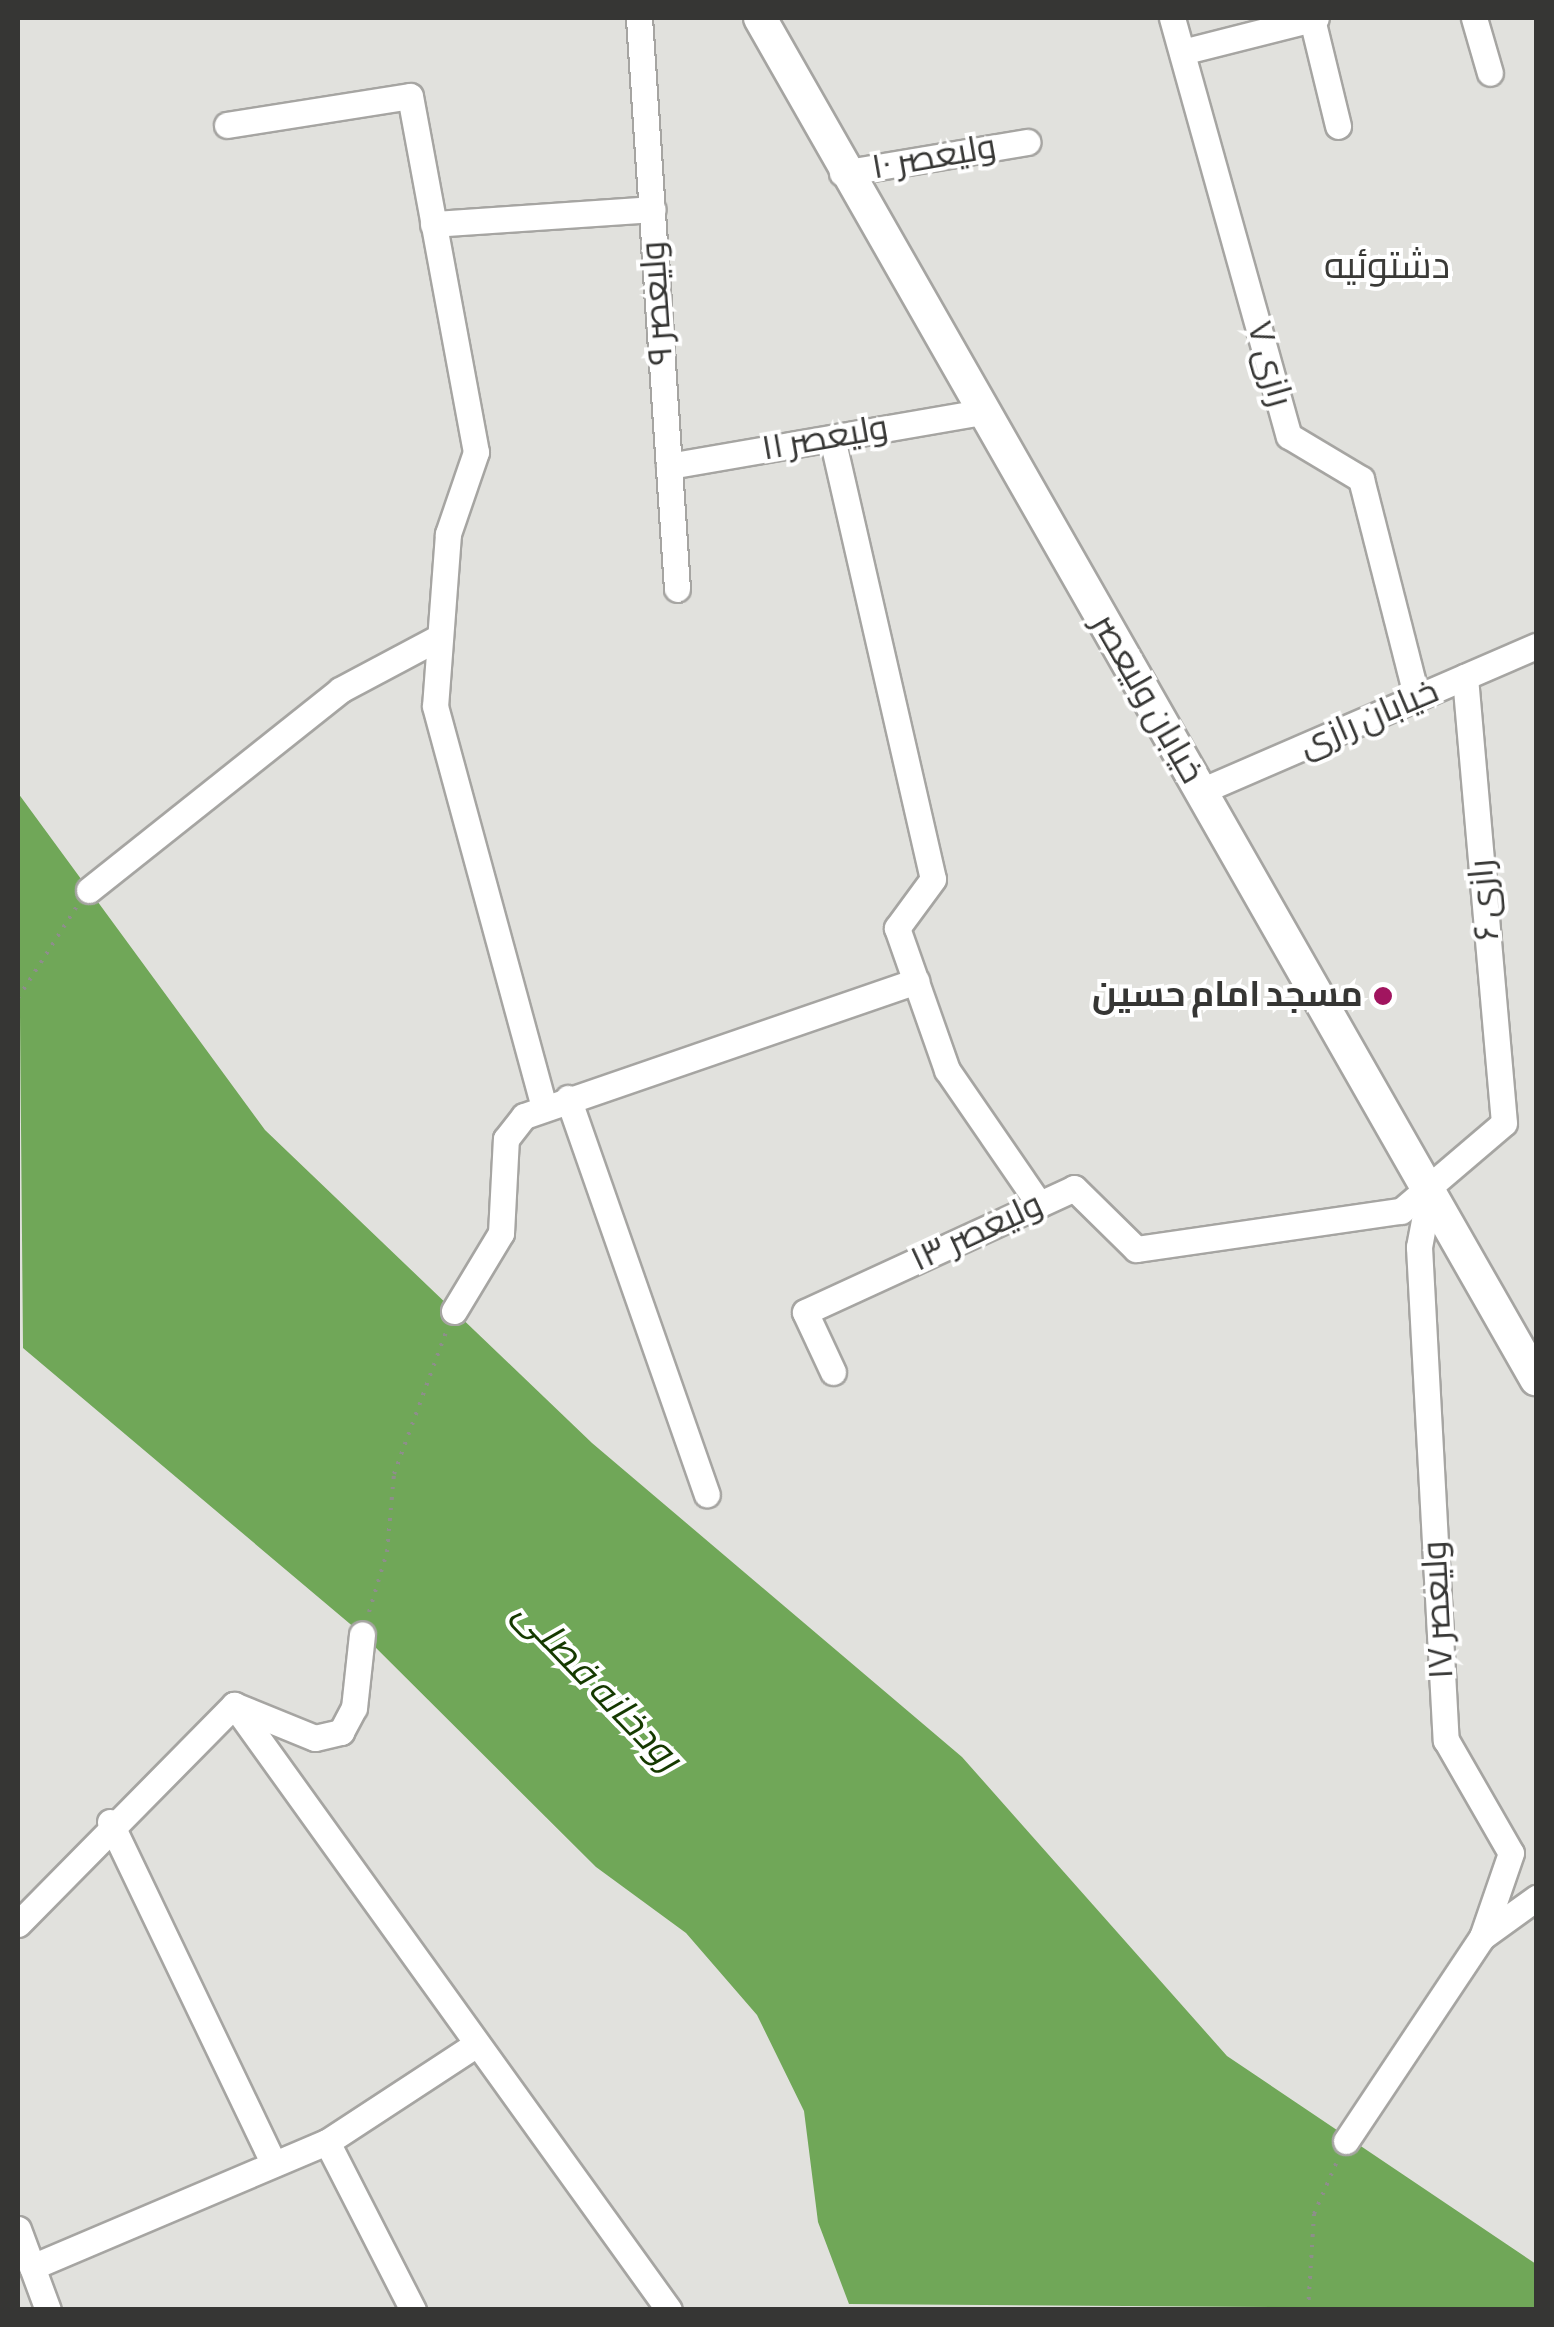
<!DOCTYPE html>
<html>
<head>
<meta charset="utf-8">
<style>
  body { margin:0 }
  #map { position:relative; width:1554px; height:2327px; overflow:hidden; background:#e1e1dd; font-family:"Sofia Sans Condensed",Cairo,sans-serif }
  div>[style] { position:absolute }
  .water>* { inset:0; background:#70a758 }
  .path>* { height:4px; margin-top:-2px; transform-origin:0; background:repeating-linear-gradient(90deg,#8e8e8b 0 2.5px,transparent 0 10.5px) }
  .roads { filter:drop-shadow(2px 0 #a6a5a2) drop-shadow(-2px 0 #a6a5a2) drop-shadow(0 2px #a6a5a2) drop-shadow(0 -2px #a6a5a2) }
  .minor>* { height:25px; margin:-12.5px; padding:0 12.5px; transform-origin:12.5px; border-radius:12.5px; background:#fff }
  .major>* { height:32px; margin:-16px; padding:0 16px; transform-origin:16px; border-radius:16px; background:#fff }
  .dots>* { width:28px; height:28px; translate:-50% -50%; box-sizing:border-box; border:5px solid #fff; border-radius:50% }
  span { translate:-50% -50%; white-space:nowrap; text-align:center; line-height:1.15; -webkit-text-stroke:8px #fff; paint-order:stroke }
  .street-label { font-size:35px; color:#363634 }
  .poi-label { font-size:35px; color:#363634; font-weight:700 }
  .right { translate:-100% -50%; text-align:right }
  .neighbourhood-label { font-size:38px; color:#3a3a37 }
  .water-label { font-size:38px; color:#153900; font-style:italic }
  .frame { position:absolute; inset:0; border:20px solid #363634; pointer-events:none }
</style>
</head>
<body>
<div id="map">
  <div class="water">
    <div style="clip-path:polygon(18px 793px,265px 1130px,592px 1443px,962px 1757px,1227px 2056px,1536px 2264px,1536px 2309px,849px 2304px,818px 2222px,804px 2111px,757px 2015px,686px 1933px,596px 1867px,362px 1634px,23px 1348px)"></div>
  </div>
  <div class="path">
    <div style="left:18px;top:998px;width:109px;rotate:-57.3deg"></div>
    <div style="left:369px;top:1612px;width:63px;rotate:-73.3deg"></div>
    <div style="left:387px;top:1552px;width:78px;rotate:-84.9deg"></div>
    <div style="left:394px;top:1474px;width:154px;rotate:-69.9deg"></div>
    <div style="left:1308px;top:2310px;width:96px;rotate:-86.4deg"></div>
    <div style="left:1314px;top:2214px;width:60px;rotate:-66.4deg"></div>
  </div>
  <div class="roads">
    <div class="minor">
      <div style="left:639px;top:18px;width:572px;rotate:86.19deg"></div>
      <div style="left:1172px;top:18px;width:434px;rotate:74.4deg"></div>
      <div style="left:1289px;top:436px;width:84px;rotate:30.8deg"></div>
      <div style="left:1361px;top:479px;width:226px;rotate:75.7deg"></div>
      <div style="left:1474px;top:18px;width:57px;rotate:73.8deg"></div>
      <div style="left:1312px;top:19px;width:110px;rotate:76.3deg"></div>
      <div style="left:1182px;top:52px;width:138px;rotate:-14.2deg"></div>
      <div style="left:227px;top:125px;width:185px;rotate:-9deg"></div>
      <div style="left:410px;top:96px;width:362px;rotate:79.5deg"></div>
      <div style="left:476px;top:452px;width:87px;rotate:108.9deg"></div>
      <div style="left:448px;top:534px;width:172px;rotate:94.3deg"></div>
      <div style="left:435px;top:706px;width:415px;rotate:74.8deg"></div>
      <div style="left:842px;top:173px;width:188px;rotate:-9.5deg"></div>
      <div style="left:433px;top:224px;width:220px;rotate:-3.9deg"></div>
      <div style="left:832px;top:438px;width:452px;rotate:77.1deg"></div>
      <div style="left:933px;top:879px;width:61px;rotate:126.3deg"></div>
      <div style="left:897px;top:928px;width:151px;rotate:70.6deg"></div>
      <div style="left:947px;top:1070px;width:163px;rotate:55.5deg"></div>
      <div style="left:669px;top:466px;width:317px;rotate:-9.8deg"></div>
      <div style="left:1201px;top:791px;width:365px;rotate:-23.4deg"></div>
      <div style="left:89px;top:890px;width:321px;rotate:-38.5deg"></div>
      <div style="left:340px;top:690px;width:106px;rotate:-28deg"></div>
      <div style="left:568px;top:1098px;width:420px;rotate:70.7deg"></div>
      <div style="left:1429px;top:1194px;width:54px;rotate:100.7deg"></div>
      <div style="left:1419px;top:1247px;width:494px;rotate:86.9deg"></div>
      <div style="left:1446px;top:1740px;width:130px;rotate:60.1deg"></div>
      <div style="left:1511px;top:1853px;width:89px;rotate:109deg"></div>
      <div style="left:1482px;top:1937px;width:67px;rotate:-35.8deg"></div>
      <div style="left:454px;top:1311px;width:91px;rotate:-58.9deg"></div>
      <div style="left:501px;top:1233px;width:94px;rotate:-87deg"></div>
      <div style="left:506px;top:1139px;width:29px;rotate:-52deg"></div>
      <div style="left:524px;top:1116px;width:415px;rotate:-19deg"></div>
      <div style="left:833px;top:1372px;width:66px;rotate:-115deg"></div>
      <div style="left:805px;top:1312px;width:296px;rotate:-24.7deg"></div>
      <div style="left:1074px;top:1188px;width:87px;rotate:44.5deg"></div>
      <div style="left:1136px;top:1249px;width:268px;rotate:-8.2deg"></div>
      <div style="left:1401px;top:1211px;width:135px;rotate:-40.5deg"></div>
      <div style="left:1504px;top:1123px;width:448px;rotate:-95deg"></div>
      <div style="left:234px;top:1705px;width:745px;rotate:54.28deg"></div>
      <div style="left:110px;top:1822px;width:379px;rotate:64.4deg"></div>
      <div style="left:18px;top:1924px;width:308px;rotate:-45.4deg"></div>
      <div style="left:234px;top:1705px;width:87px;rotate:22.2deg"></div>
      <div style="left:315px;top:1738px;width:27px;rotate:-13deg"></div>
      <div style="left:341px;top:1732px;width:27px;rotate:-62deg"></div>
      <div style="left:354px;top:1708px;width:74px;rotate:-83.8deg"></div>
      <div style="left:1346px;top:2141px;width:245px;rotate:-56.3deg"></div>
      <div style="left:327px;top:2142px;width:189px;rotate:62.9deg"></div>
      <div style="left:18px;top:2229px;width:86px;rotate:69.7deg"></div>
      <div style="left:32px;top:2267px;width:320px;rotate:-23deg"></div>
      <div style="left:327px;top:2142px;width:177px;rotate:-33.2deg"></div>
    </div>
    <div class="major">
      <div style="left:760px;top:18px;width:1567px;rotate:60.31deg"></div>
    </div>
  </div>
  <div class="dots">
    <div style="left:1383px;top:996px;background:#a1155f"></div>
  </div>
  <div class="street-label">
    <span style="left:934px;top:158px;rotate:-10deg">ولیعصر ۱۰</span>
    <span style="left:658px;top:303px;rotate:-94deg">ولیعصر ۹</span>
    <span style="left:1269px;top:364px;rotate:74deg">رازی ۷</span>
    <span style="left:825px;top:439px;rotate:-10deg">ولیعصر ۱۱</span>
    <span style="left:1147px;top:699px;rotate:60deg">خیابان ولیعصر</span>
    <span style="left:1369px;top:719px;rotate:-23deg">خیابان رازی</span>
    <span style="left:1485px;top:900px;rotate:-95deg">رازی ۶</span>
    <span style="left:977px;top:1233px;rotate:-25deg">ولیعصر ۱۳</span>
    <span style="left:1439px;top:1610px;rotate:-93deg">ولیعصر ۱۷</span>
  </div>
  <div class="poi-label">
    <span class="right" style="left:1363px;top:996px">مسجد امام حسین</span>
  </div>
  <div class="neighbourhood-label">
    <span style="left:1387px;top:267px">دشتوئیه</span>
  </div>
  <div class="water-label">
    <span style="left:597px;top:1686px;rotate:46deg">رودخانه فصلی</span>
  </div>
  <div class="frame"></div>
</div>
</body>
</html>
